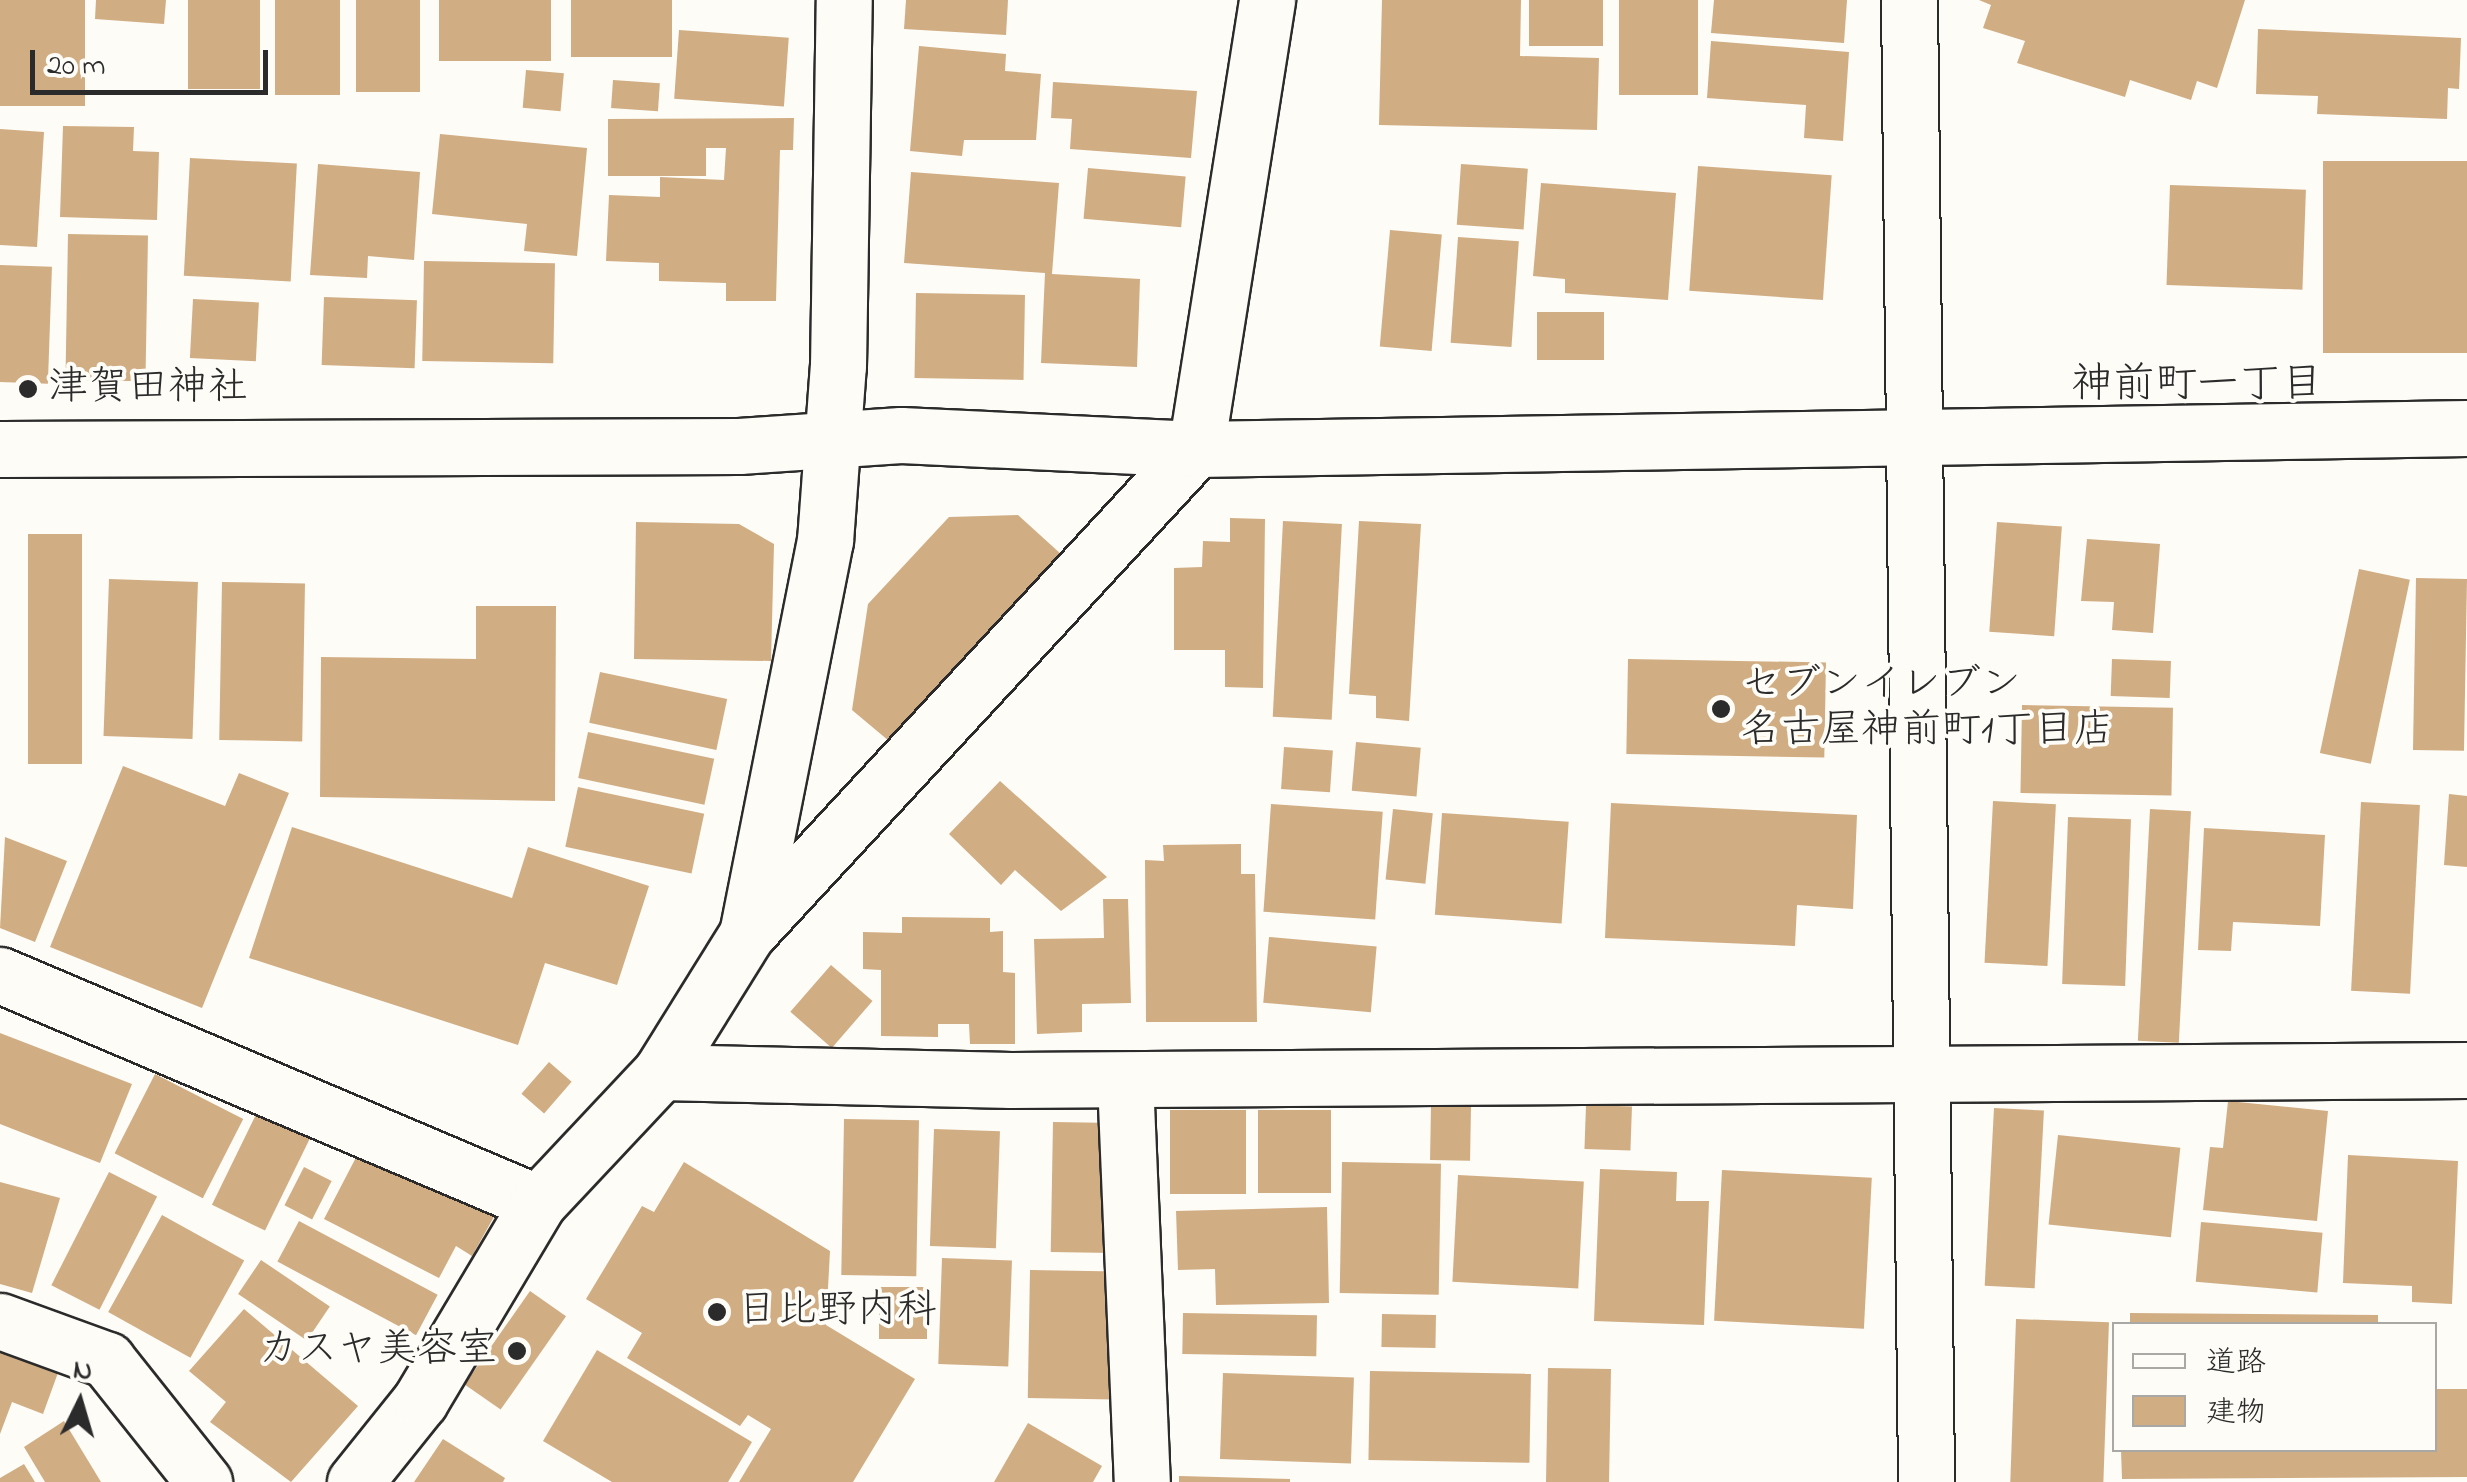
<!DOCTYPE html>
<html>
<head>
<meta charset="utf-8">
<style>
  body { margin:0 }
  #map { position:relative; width:2467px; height:1482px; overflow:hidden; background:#fdfcf7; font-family:"Indie Flower","Klee One",sans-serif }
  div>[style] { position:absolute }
  .building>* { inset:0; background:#d1ad83; transform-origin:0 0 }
  .roads { filter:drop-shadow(2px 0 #2b2b2b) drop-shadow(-2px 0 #2b2b2b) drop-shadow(0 2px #2b2b2b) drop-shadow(0 -2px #2b2b2b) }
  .minor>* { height:55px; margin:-27.5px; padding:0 27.5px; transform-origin:27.5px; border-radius:27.5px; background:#fdfcf7 }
  .dots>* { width:28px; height:28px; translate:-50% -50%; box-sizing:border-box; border:5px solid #fdfcf7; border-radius:50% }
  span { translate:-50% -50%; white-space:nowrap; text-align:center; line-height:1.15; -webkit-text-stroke:8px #fdfcf7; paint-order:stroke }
  .poi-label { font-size:40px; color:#2b2b2b }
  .left { translate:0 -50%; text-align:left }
  .right { translate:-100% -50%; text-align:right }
  .neighbourhood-label { font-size:42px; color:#2b2b2b }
  .legend { position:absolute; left:2112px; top:1322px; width:325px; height:130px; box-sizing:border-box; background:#fdfcf7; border:2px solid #a9a8a5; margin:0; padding:12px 18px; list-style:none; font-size:30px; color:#2b2b2b }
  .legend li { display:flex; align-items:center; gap:20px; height:50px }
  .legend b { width:50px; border:2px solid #a9a8a5 }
  .north { position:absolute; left:30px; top:1352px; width:100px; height:100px; -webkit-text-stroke:8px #fdfcf7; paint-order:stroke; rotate:5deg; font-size:28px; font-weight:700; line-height:40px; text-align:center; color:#2b2b2b }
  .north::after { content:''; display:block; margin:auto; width:35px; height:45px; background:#2b2b2b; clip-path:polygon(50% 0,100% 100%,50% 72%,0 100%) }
  .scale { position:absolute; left:30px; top:50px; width:238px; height:45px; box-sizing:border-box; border:5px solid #2b2b2b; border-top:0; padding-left:12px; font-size:30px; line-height:35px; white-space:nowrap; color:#2b2b2b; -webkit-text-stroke:8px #fdfcf7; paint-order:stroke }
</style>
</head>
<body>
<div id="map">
  <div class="building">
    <div style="left:0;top:0;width:85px;height:106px"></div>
    <div style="clip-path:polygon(96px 0,166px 0,164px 24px,95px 19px)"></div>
    <div style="left:188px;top:0;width:72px;height:89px"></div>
    <div style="left:275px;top:0;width:65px;height:95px"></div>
    <div style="left:356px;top:0;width:64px;height:92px"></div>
    <div style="left:439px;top:0;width:112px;height:61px"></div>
    <div style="left:571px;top:0;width:101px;height:57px"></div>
    <div style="clip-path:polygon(906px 0,1008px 0,1006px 35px,904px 29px)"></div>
    <div style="clip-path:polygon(1382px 0,1521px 0,1520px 56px,1599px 58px,1597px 130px,1379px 125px)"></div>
    <div style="left:1529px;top:0;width:74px;height:46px"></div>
    <div style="left:1619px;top:0;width:79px;height:95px"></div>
    <div style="clip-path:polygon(1714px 0,1847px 0,1844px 43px,1711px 33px)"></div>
    <div style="clip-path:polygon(1979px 0,2245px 0,2217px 88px,2197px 81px,2191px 100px,2130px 80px,2125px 97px,2017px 63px,2025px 41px,1983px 28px,1991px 5px)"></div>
    <div style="clip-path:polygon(2258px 29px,2461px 38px,2459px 89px,2448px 88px,2447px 119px,2317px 114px,2318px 96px,2256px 94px)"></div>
    <div style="left:679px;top:30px;width:110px;height:69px;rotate:4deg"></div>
    <div style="clip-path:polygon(1711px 41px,1849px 52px,1843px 141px,1804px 138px,1806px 105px,1707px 98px)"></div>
    <div style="clip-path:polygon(919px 46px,1006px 54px,1005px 71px,1041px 74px,1036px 140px,964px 140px,962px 156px,910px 151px)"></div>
    <div style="left:526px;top:70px;width:38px;height:38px;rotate:5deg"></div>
    <div style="left:613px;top:80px;width:47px;height:28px;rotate:4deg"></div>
    <div style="clip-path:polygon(1053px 82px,1197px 91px,1191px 158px,1070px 149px,1072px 119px,1051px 118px)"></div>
    <div style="clip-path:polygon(794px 118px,793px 150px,780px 150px,776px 301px,726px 301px,726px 283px,659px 281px,659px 263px,606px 261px,609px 195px,660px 197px,660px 177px,724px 180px,726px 148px,706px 148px,706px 176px,608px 176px,608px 119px)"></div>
    <div style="clip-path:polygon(63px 126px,134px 127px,133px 151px,159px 152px,157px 220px,60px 217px)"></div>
    <div style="clip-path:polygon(0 129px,44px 132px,37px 247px,0 245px)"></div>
    <div style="clip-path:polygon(440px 134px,587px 148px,577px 256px,524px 251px,527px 224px,432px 214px)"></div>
    <div style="left:190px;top:158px;width:107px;height:118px;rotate:3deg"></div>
    <div style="left:2323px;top:161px;width:144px;height:192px"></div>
    <div style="clip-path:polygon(318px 164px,420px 172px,414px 260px,368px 256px,367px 278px,310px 275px)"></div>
    <div style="left:1461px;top:164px;width:67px;height:61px;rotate:4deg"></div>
    <div style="left:1698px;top:166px;width:134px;height:125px;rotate:4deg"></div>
    <div style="left:1088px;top:168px;width:98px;height:51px;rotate:5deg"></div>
    <div style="clip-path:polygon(911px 172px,1059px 183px,1052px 274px,1140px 279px,1137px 367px,1041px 363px,1045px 273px,904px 263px)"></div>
    <div style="clip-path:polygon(1541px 183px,1676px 193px,1668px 300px,1565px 293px,1565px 279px,1533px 276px)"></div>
    <div style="left:2170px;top:185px;width:136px;height:100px;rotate:2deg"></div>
    <div style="left:1390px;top:230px;width:52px;height:117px;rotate:5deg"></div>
    <div style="left:68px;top:234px;width:80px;height:146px;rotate:1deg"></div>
    <div style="left:1458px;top:237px;width:61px;height:106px;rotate:4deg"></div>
    <div style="left:424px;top:261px;width:131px;height:100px;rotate:1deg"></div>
    <div style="left:0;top:265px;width:52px;height:117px;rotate:2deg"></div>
    <div style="left:916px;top:293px;width:109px;height:85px;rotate:1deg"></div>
    <div style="left:324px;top:297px;width:93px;height:68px;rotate:2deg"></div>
    <div style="left:193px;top:299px;width:66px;height:59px;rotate:3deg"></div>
    <div style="left:1537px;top:312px;width:67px;height:48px"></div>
    <div style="clip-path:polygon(1018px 515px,1062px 555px,889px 741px,852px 710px,868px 604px,949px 517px)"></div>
    <div style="clip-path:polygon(1230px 518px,1265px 519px,1263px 688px,1225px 687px,1225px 650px,1174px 650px,1174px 568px,1202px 567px,1203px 541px,1230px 542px)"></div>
    <div style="left:1283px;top:521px;width:59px;height:196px;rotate:3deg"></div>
    <div style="clip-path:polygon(1359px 521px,1421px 524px,1409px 721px,1376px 718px,1376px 696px,1349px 694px)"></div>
    <div style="clip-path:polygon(636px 522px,739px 524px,774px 544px,771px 661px,634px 659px)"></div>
    <div style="left:1997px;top:522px;width:65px;height:110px;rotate:4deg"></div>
    <div style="left:28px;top:534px;width:54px;height:230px"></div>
    <div style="clip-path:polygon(2087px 539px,2160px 544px,2153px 633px,2112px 630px,2114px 602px,2081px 601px)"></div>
    <div style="left:2359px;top:569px;width:52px;height:188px;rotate:12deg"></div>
    <div style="left:2416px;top:578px;width:51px;height:172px;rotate:1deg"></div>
    <div style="left:109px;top:579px;width:89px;height:157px;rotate:2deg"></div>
    <div style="left:222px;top:582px;width:83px;height:158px;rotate:1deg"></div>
    <div style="clip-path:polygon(476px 606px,556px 606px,555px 801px,320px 797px,321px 657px,476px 659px)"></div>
    <div style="left:1628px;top:659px;width:198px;height:95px;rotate:1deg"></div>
    <div style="left:2112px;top:659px;width:59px;height:37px;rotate:2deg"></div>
    <div style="left:600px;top:672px;width:130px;height:52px;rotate:12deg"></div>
    <div style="left:2022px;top:705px;width:151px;height:88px;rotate:1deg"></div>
    <div style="left:588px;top:732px;width:129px;height:47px;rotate:12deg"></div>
    <div style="left:1356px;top:742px;width:65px;height:49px;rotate:5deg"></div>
    <div style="left:1284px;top:747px;width:49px;height:42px;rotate:4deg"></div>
    <div style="clip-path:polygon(123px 766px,225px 806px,239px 773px,289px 793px,202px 1008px,50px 947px)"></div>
    <div style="clip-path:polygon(1000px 781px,1107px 877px,1061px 911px,1015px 870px,1001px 885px,949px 834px)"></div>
    <div style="left:578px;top:787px;width:129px;height:61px;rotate:12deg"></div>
    <div style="clip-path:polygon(2449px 794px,2467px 796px,2467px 867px,2444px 865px)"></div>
    <div style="left:1993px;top:801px;width:63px;height:162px;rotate:3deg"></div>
    <div style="left:2361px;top:802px;width:59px;height:189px;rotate:3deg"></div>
    <div style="clip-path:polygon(1611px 803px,1857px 815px,1853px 909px,1797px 905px,1795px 946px,1605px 938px)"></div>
    <div style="left:1271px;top:804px;width:112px;height:108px;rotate:4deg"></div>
    <div style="left:1393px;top:809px;width:40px;height:71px;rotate:6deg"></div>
    <div style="left:2150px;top:809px;width:41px;height:232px;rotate:3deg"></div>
    <div style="left:1442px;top:813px;width:127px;height:102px;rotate:4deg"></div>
    <div style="left:2068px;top:817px;width:63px;height:167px;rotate:2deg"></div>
    <div style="clip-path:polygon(292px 827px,512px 898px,528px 847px,649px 886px,617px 985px,545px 963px,518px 1045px,249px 958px)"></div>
    <div style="clip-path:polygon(2204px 828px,2325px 835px,2320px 926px,2233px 922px,2231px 951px,2198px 950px)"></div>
    <div style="clip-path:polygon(5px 837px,67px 861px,35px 942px,0 928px)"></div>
    <div style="clip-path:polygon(1241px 844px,1241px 874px,1255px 874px,1257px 1022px,1146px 1022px,1145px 860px,1164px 861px,1163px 845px)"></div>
    <div style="clip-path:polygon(1103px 899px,1128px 899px,1131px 1003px,1082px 1004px,1082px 1032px,1037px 1034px,1034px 939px,1104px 938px)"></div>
    <div style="clip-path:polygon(902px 917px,990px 918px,990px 932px,1003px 931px,1003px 972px,1015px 973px,1015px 1044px,970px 1044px,969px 1024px,938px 1024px,938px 1037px,881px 1036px,881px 970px,863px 969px,863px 932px,902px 933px)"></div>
    <div style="left:1269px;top:937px;width:108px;height:66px;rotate:5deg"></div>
    <div style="left:831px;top:965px;width:55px;height:62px;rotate:41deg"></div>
    <div style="clip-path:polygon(0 1033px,132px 1084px,100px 1163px,0 1124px)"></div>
    <div style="left:549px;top:1062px;width:30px;height:42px;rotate:41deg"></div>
    <div style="left:155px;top:1074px;width:99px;height:89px;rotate:27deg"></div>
    <div style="left:265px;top:1096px;width:59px;height:121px;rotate:26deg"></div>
    <div style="clip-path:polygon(2228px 1101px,2328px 1111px,2317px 1221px,2203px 1210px,2210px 1147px,2223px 1148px)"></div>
    <div style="left:1586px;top:1105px;width:46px;height:44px;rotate:2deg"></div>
    <div style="left:1431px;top:1106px;width:40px;height:54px;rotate:1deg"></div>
    <div style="left:1994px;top:1108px;width:50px;height:178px;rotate:3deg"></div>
    <div style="left:1246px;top:1110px;width:84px;height:76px;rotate:90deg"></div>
    <div style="left:1258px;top:1110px;width:73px;height:83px"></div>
    <div style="left:844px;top:1119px;width:75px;height:156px;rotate:1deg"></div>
    <div style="left:1053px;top:1122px;width:62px;height:130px;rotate:1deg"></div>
    <div style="left:934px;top:1129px;width:66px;height:117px;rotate:2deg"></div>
    <div style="left:2058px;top:1135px;width:123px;height:90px;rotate:6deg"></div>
    <div style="clip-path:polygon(363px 1144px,496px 1213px,472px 1256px,456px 1246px,439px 1278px,324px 1219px)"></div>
    <div style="clip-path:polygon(2348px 1155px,2458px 1161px,2452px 1304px,2412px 1302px,2412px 1286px,2343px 1283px)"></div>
    <div style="clip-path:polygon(684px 1162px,830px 1251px,826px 1325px,915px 1379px,853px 1482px,739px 1482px,771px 1429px,748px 1415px,740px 1426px,627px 1358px,642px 1333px,586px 1299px,642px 1206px,654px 1212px)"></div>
    <div style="left:1342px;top:1162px;width:99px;height:131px;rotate:1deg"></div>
    <div style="left:304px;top:1167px;width:31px;height:43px;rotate:27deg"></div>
    <div style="clip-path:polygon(1600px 1169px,1677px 1172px,1676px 1201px,1709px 1201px,1704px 1325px,1594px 1321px)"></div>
    <div style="left:1722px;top:1170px;width:150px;height:151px;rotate:3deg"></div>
    <div style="left:109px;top:1172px;width:54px;height:127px;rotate:27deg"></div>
    <div style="left:1458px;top:1175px;width:126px;height:107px;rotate:3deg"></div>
    <div style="clip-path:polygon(0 1182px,60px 1198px,32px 1293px,0 1284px)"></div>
    <div style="clip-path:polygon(1327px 1207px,1329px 1303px,1216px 1305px,1215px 1269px,1178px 1270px,1176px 1211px)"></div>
    <div style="left:162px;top:1215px;width:94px;height:111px;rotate:29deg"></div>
    <div style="left:299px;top:1221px;width:157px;height:46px;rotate:28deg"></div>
    <div style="left:2201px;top:1222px;width:122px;height:60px;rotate:5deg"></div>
    <div style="left:942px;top:1258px;width:70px;height:106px;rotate:2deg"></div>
    <div style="left:261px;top:1260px;width:83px;height:41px;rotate:34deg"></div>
    <div style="left:1030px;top:1270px;width:87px;height:128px;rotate:1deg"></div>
    <div style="left:879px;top:1287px;width:48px;height:52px"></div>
    <div style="left:530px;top:1291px;width:44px;height:114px;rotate:35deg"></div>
    <div style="clip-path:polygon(244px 1309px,358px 1406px,291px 1482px,210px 1422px,226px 1402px,189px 1371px)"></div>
    <div style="left:1183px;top:1313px;width:134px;height:41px;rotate:1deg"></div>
    <div style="clip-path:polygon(2130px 1313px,2378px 1315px,2378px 1324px,2130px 1324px)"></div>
    <div style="left:1382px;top:1314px;width:54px;height:33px;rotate:1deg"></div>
    <div style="left:2016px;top:1319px;width:93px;height:163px;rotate:2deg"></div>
    <div style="clip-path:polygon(0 1349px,59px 1370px,43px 1414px,12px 1402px,0 1434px)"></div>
    <div style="clip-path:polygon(597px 1350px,752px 1442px,728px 1482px,612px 1482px,543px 1441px)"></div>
    <div style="left:1548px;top:1368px;width:63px;height:114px;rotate:1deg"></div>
    <div style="left:1370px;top:1371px;width:161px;height:89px;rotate:1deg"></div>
    <div style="left:1223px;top:1373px;width:131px;height:86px;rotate:2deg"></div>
    <div style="clip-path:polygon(2434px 1389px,2467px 1389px,2467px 1477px,2122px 1479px,2121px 1450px,2434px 1450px)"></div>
    <div style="clip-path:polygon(64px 1421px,101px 1482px,45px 1482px,24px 1447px)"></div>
    <div style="clip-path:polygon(1028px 1423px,1102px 1466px,1093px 1482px,994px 1482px)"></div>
    <div style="clip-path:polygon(443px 1439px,505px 1478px,503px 1482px,414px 1482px)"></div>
    <div style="clip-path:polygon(24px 1464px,35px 1482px,0 1482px,0 1478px)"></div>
    <div style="clip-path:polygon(1179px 1476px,1290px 1479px,1290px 1482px,1179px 1482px)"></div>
  </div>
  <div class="roads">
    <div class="minor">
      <div style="left:1909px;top:0;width:1482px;rotate:89.34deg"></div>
      <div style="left:0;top:449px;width:739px;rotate:-0.23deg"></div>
      <div style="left:739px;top:446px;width:162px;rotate:-3.9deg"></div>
      <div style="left:901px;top:435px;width:295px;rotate:2.7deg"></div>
      <div style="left:1196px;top:449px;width:1271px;rotate:-0.95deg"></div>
      <div style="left:747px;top:934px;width:661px;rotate:-47.21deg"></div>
      <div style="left:1196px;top:449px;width:455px;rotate:-81deg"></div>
      <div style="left:0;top:975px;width:584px;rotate:22.97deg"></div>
      <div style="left:661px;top:1072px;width:350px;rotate:1.3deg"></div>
      <div style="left:1011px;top:1080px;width:1456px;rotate:-0.39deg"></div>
      <div style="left:1125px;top:1080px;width:402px;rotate:87.6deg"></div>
      <div style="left:0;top:1321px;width:114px;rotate:20deg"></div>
      <div style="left:107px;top:1360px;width:156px;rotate:51.5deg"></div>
      <div style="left:355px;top:1482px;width:104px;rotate:-51.3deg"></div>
      <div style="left:420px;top:1401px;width:230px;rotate:-59.2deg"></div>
      <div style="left:538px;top:1203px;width:180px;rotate:-46.8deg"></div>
      <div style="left:661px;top:1072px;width:163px;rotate:-58.1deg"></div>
      <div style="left:747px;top:934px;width:401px;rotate:-78.8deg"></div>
      <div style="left:825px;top:541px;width:175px;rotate:-85.8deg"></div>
      <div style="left:838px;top:366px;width:366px;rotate:-89.1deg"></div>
    </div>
  </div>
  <div class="dots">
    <div style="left:28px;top:389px;background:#2b2b2b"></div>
    <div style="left:1721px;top:709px;background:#2b2b2b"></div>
    <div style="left:717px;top:1312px;background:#2b2b2b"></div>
    <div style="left:517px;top:1351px;background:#2b2b2b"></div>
  </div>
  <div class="poi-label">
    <span class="left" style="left:48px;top:389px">津賀田神社</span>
    <span class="left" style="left:1741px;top:709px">セブンイレブン<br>名古屋神前町1丁目店</span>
    <span class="left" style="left:737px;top:1312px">日比野内科</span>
    <span class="right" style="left:497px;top:1351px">カスヤ美容室</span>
  </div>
  <div class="neighbourhood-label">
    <span style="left:2197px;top:386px">神前町一丁目</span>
  </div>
  <ul class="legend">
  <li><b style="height:12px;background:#fdfcf7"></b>道路</li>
  <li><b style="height:28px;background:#d1ad83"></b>建物</li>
  </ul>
  <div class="north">N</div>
  <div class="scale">20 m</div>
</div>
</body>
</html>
